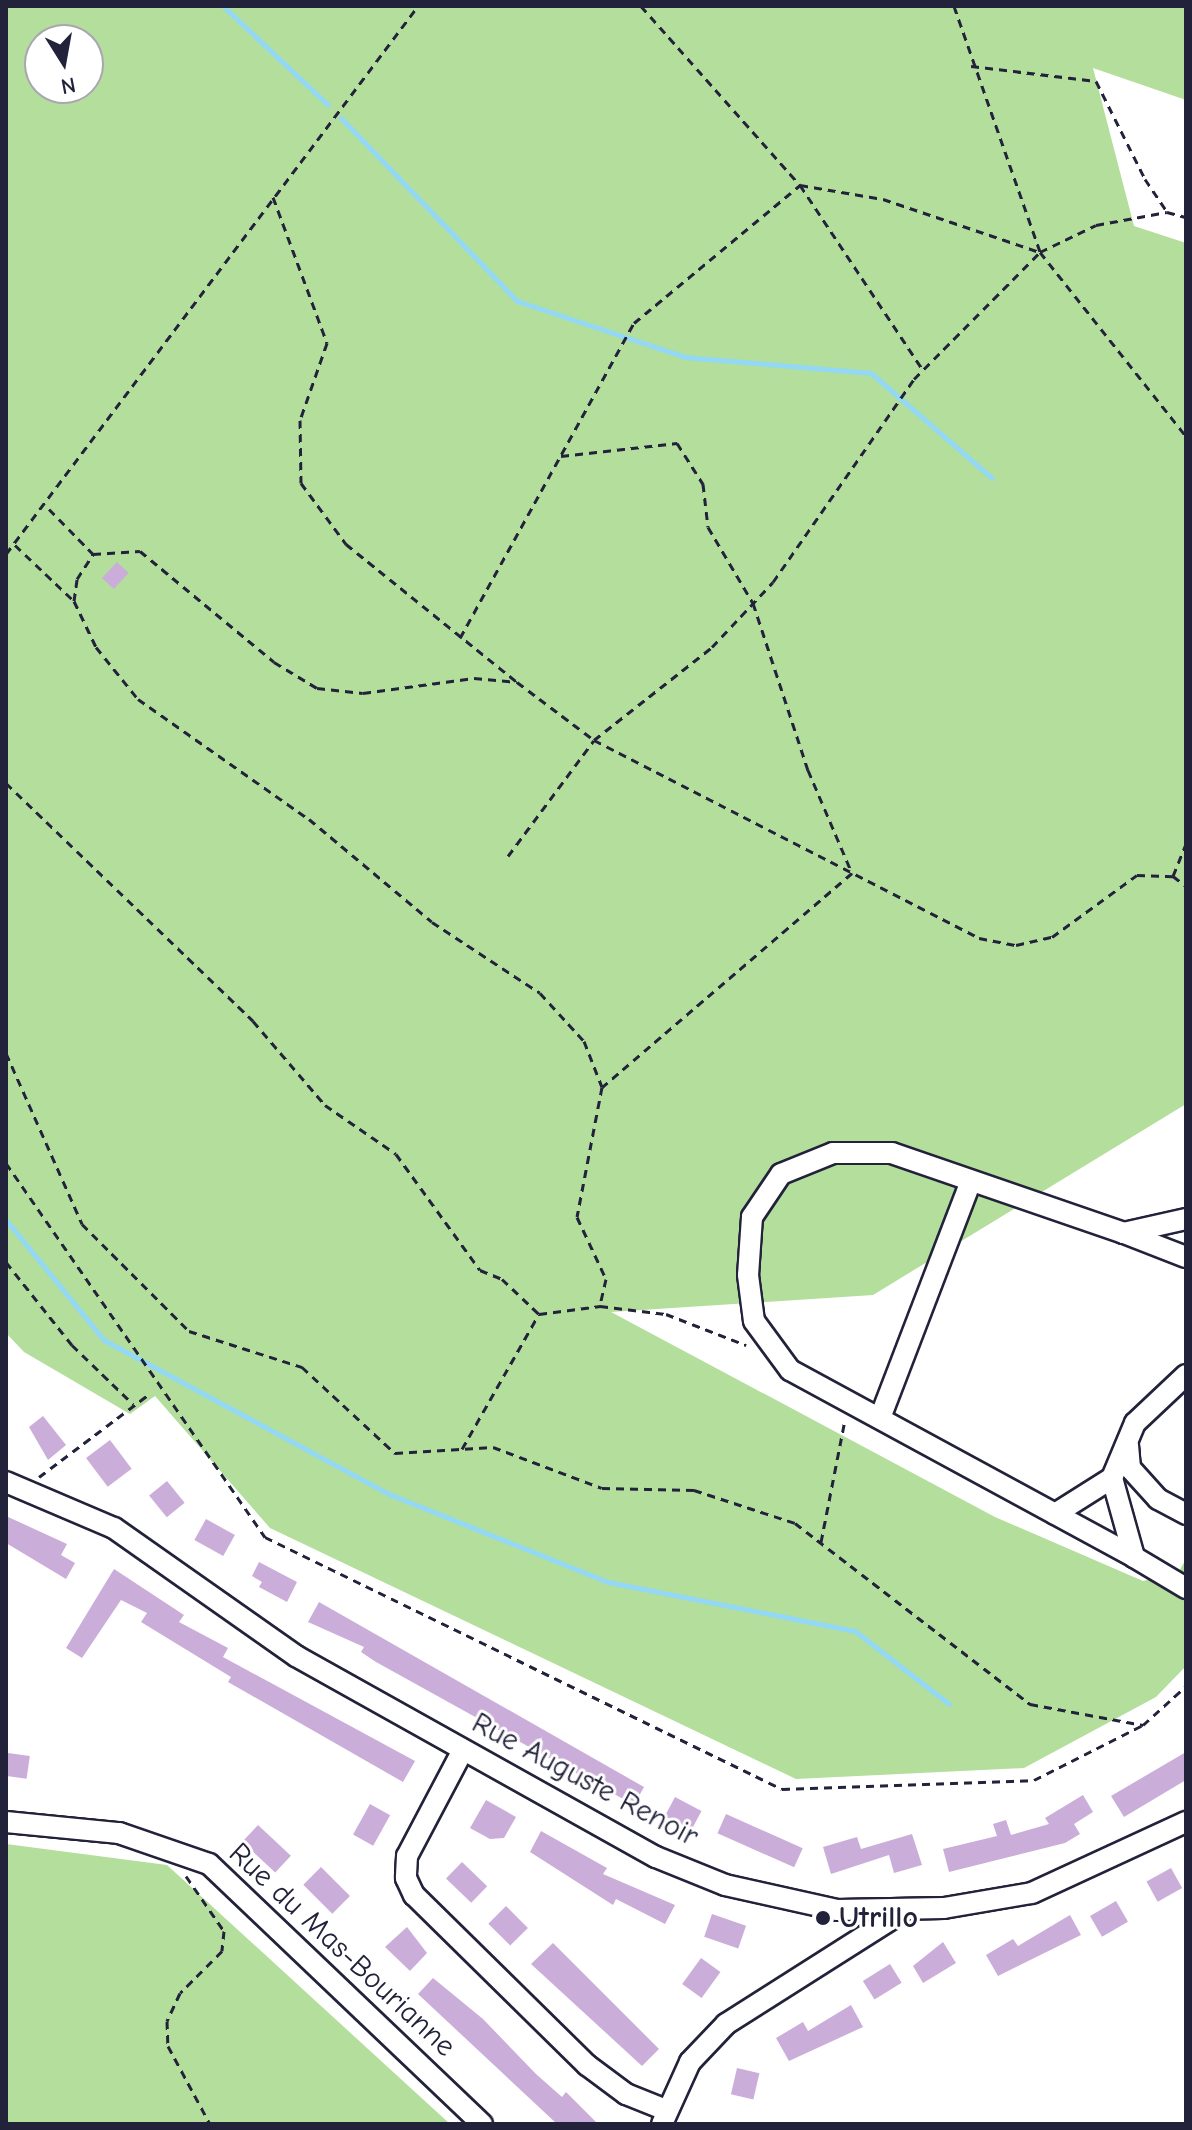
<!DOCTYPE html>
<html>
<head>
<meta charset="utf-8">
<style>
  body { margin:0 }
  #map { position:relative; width:1192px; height:2130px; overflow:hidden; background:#fff; font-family:"Comic Neue",sans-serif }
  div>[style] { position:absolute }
  .green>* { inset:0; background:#b3de9b }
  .stream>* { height:5px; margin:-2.5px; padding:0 2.5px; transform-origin:2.5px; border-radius:2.5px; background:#93d8f5 }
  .building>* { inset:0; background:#cbadd9; transform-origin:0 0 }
  .path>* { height:3px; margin-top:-1.5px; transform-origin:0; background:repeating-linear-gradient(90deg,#22223b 0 8px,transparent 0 14px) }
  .roads { filter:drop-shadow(2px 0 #22223b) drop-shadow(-2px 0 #22223b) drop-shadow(0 2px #22223b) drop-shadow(0 -2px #22223b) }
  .minor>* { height:20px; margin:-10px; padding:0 10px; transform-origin:10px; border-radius:10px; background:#fff }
  .dots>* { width:22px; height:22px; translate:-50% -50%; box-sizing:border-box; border:4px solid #fff; border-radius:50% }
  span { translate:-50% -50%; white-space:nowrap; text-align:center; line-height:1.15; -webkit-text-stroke:6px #fff; paint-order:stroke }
  .street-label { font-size:30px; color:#22223b }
  .poi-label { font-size:30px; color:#22223b; font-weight:700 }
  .left { translate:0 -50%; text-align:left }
  .frame { position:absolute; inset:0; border:8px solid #22223b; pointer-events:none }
  .north { position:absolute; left:24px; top:24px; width:80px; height:80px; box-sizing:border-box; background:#fff; border:2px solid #a7a7b1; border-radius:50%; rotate:169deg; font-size:22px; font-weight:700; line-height:32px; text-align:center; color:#22223b }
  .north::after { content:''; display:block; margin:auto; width:28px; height:36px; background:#22223b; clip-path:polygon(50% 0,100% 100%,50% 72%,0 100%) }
</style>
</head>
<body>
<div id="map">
  <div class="green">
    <div style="clip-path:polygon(evenodd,6px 6px,1186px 6px,1186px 100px,1093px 68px,1134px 226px,1186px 243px,1186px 1104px,873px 1295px,611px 1312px,995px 1517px,1143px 1581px,1178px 1573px,1186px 1559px,1186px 1666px,1156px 1697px,1024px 1768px,796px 1779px,270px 1528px,155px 1396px,130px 1414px,24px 1352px,6px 1333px,6px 6px,40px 40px,88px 40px,88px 88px,40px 88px,40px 40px)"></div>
    <div style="clip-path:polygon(6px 1844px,167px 1865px,450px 2124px,6px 2124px)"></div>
  </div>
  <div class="stream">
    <div style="left:223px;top:6px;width:144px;rotate:43.3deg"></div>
    <div style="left:341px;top:118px;width:254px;rotate:46.1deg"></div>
    <div style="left:517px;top:301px;width:177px;rotate:18.4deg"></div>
    <div style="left:685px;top:357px;width:187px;rotate:4.9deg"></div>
    <div style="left:871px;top:373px;width:160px;rotate:41deg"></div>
    <div style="left:6px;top:1220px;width:155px;rotate:50.8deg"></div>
    <div style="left:104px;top:1340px;width:324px;rotate:28.4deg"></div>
    <div style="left:389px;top:1494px;width:236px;rotate:21.9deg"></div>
    <div style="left:608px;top:1582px;width:252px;rotate:11.2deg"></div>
    <div style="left:855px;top:1631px;width:119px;rotate:37.8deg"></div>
  </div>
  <div class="building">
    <div style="left:117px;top:562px;width:16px;height:22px;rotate:43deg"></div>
    <div style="clip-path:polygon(43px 1416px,66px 1445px,48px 1460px,29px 1427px)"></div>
    <div style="left:110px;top:1440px;width:36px;height:30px;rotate:53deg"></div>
    <div style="left:167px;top:1481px;width:28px;height:23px;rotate:51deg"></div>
    <div style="clip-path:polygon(6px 1516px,67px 1544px,61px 1555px,75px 1563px,66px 1579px,6px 1543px)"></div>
    <div style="left:206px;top:1519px;width:33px;height:24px;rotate:29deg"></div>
    <div style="clip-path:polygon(259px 1562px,297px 1582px,287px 1602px,259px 1587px,262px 1582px,252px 1576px)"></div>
    <div style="clip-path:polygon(114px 1569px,184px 1615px,179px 1622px,228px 1648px,223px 1657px,415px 1761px,403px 1782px,228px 1682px,231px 1677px,141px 1622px,147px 1613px,121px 1600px,82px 1658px,66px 1648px)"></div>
    <div style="clip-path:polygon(319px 1602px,644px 1787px,634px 1805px,376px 1662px,361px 1652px,364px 1647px,308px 1622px)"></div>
    <div style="clip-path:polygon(1186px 1752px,1186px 1780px,1124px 1817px,1111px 1796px)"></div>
    <div style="left:8px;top:1753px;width:22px;height:23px;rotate:8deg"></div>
    <div style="clip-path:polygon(1083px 1795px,1093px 1812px,1074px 1824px,1080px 1834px,1065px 1843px,949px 1872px,943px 1849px,997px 1836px,993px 1824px,1006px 1820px,1011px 1835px,1049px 1824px,1045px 1818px)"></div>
    <div style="left:675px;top:1797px;width:30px;height:22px;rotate:28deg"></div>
    <div style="clip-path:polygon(486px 1800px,516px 1817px,504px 1838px,490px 1839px,470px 1828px)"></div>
    <div style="left:370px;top:1804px;width:23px;height:35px;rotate:29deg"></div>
    <div style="left:726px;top:1814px;width:84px;height:21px;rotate:24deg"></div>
    <div style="left:258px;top:1825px;width:45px;height:23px;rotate:43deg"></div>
    <div style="clip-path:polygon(541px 1831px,607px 1868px,603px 1874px,675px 1905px,665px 1924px,616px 1899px,613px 1905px,530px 1852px)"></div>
    <div style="clip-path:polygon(912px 1834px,922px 1865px,894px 1873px,889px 1855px,831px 1874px,823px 1847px,857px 1837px,861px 1849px)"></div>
    <div style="left:462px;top:1862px;width:35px;height:23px;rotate:44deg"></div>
    <div style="left:321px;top:1867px;width:41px;height:25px;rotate:45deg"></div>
    <div style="left:1171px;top:1868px;width:23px;height:28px;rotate:61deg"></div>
    <div style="left:1116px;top:1901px;width:24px;height:30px;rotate:60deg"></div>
    <div style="left:506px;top:1906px;width:31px;height:25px;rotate:45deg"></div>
    <div style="left:712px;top:1914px;width:36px;height:24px;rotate:19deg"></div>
    <div style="clip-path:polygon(1070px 1915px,1081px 1935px,998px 1976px,986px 1955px,1013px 1939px,1018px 1946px)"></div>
    <div style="clip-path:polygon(407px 1927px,427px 1953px,410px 1971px,385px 1947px)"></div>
    <div style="clip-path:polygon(943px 1942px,956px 1963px,923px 1983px,913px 1966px)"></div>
    <div style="clip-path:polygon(553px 1943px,659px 2049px,642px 2066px,531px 1964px)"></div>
    <div style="left:701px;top:1958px;width:24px;height:32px;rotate:36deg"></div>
    <div style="left:890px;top:1964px;width:22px;height:32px;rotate:58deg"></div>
    <div style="clip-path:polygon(433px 1978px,483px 2019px,536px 2074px,562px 2097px,566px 2092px,598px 2124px,557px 2124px,418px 1994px)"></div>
    <div style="clip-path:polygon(851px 2005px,863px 2027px,789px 2061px,776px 2038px,803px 2022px,808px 2031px)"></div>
    <div style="left:737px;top:2068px;width:23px;height:27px;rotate:13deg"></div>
  </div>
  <div class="path">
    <div style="left:641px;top:6px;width:239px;rotate:48.4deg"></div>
    <div style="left:800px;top:185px;width:84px;rotate:9.6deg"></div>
    <div style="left:883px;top:199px;width:166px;rotate:18.7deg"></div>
    <div style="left:954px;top:6px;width:261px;rotate:70.7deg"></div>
    <div style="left:1040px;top:252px;width:235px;rotate:51.6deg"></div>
    <div style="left:971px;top:66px;width:126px;rotate:6.8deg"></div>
    <div style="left:1096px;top:81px;width:110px;rotate:63.4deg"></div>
    <div style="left:1145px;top:179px;width:40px;rotate:56deg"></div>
    <div style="left:1167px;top:212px;width:20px;rotate:15deg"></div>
    <div style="left:273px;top:197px;width:156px;rotate:69.7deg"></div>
    <div style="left:327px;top:343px;width:82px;rotate:109.3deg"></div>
    <div style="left:300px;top:420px;width:63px;rotate:89.1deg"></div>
    <div style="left:301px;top:483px;width:76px;rotate:53.6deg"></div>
    <div style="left:346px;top:544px;width:220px;rotate:38.9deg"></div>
    <div style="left:561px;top:456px;width:117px;rotate:-6.4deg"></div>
    <div style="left:677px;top:443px;width:49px;rotate:57.6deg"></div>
    <div style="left:703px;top:484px;width:43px;rotate:83.4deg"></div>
    <div style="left:708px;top:527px;width:88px;rotate:59.4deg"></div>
    <div style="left:753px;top:603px;width:176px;rotate:71.8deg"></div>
    <div style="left:808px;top:770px;width:112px;rotate:66.9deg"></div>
    <div style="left:852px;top:873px;width:329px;rotate:139.4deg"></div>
    <div style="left:49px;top:509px;width:63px;rotate:45.6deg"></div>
    <div style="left:93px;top:554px;width:47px;rotate:-3.7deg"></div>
    <div style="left:140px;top:551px;width:174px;rotate:39.6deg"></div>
    <div style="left:274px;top:662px;width:50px;rotate:31.2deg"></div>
    <div style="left:317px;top:688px;width:46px;rotate:6.2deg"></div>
    <div style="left:363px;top:693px;width:112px;rotate:-7.7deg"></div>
    <div style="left:474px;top:678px;width:43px;rotate:5.3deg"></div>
    <div style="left:517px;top:682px;width:96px;rotate:37deg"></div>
    <div style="left:594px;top:740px;width:433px;rotate:27.2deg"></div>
    <div style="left:979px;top:938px;width:38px;rotate:11deg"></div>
    <div style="left:1016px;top:945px;width:37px;rotate:-13deg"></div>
    <div style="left:1052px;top:937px;width:105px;rotate:-36.1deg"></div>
    <div style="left:1137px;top:875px;width:36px;rotate:2deg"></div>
    <div style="left:1173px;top:876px;width:16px;rotate:38deg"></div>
    <div style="left:15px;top:545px;width:81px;rotate:43.5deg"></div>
    <div style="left:74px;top:601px;width:51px;rotate:64.4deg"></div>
    <div style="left:96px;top:647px;width:67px;rotate:51.1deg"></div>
    <div style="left:138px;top:699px;width:209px;rotate:35.1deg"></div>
    <div style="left:309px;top:819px;width:160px;rotate:39.9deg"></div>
    <div style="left:432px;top:922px;width:129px;rotate:33.3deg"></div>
    <div style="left:540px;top:993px;width:65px;rotate:47.5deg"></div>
    <div style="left:584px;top:1041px;width:49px;rotate:68.6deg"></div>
    <div style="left:602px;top:1087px;width:132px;rotate:100.9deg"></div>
    <div style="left:577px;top:1217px;width:68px;rotate:64.9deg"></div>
    <div style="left:606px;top:1279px;width:28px;rotate:103deg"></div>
    <div style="left:6px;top:554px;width:686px;rotate:-53.06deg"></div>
    <div style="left:74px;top:601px;width:22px;rotate:-82deg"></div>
    <div style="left:77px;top:579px;width:30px;rotate:-57deg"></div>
    <div style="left:460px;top:638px;width:360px;rotate:-61.1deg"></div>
    <div style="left:634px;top:323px;width:216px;rotate:-39.7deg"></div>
    <div style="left:800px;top:185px;width:222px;rotate:56.4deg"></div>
    <div style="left:6px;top:783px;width:343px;rotate:43.9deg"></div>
    <div style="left:253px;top:1021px;width:111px;rotate:49.4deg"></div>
    <div style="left:325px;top:1105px;width:86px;rotate:34.6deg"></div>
    <div style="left:396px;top:1154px;width:143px;rotate:54.1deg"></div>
    <div style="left:480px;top:1270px;width:24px;rotate:22deg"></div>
    <div style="left:502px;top:1279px;width:51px;rotate:43.4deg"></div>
    <div style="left:539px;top:1314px;width:62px;rotate:-7.5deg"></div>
    <div style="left:600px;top:1306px;width:66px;rotate:6.9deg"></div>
    <div style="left:666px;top:1314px;width:86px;rotate:21.2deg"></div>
    <div style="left:508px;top:856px;width:144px;rotate:-53.4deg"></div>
    <div style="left:594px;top:740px;width:150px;rotate:-38.2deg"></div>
    <div style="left:712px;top:647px;width:89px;rotate:-46.8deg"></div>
    <div style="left:773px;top:582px;width:247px;rotate:-55.2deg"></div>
    <div style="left:914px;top:379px;width:179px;rotate:-45.2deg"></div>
    <div style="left:1040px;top:252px;width:62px;rotate:-25.7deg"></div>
    <div style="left:1096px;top:225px;width:72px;rotate:-10.4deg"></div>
    <div style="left:1173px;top:876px;width:35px;rotate:-68deg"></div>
    <div style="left:6px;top:1053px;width:187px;rotate:66deg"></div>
    <div style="left:82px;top:1224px;width:151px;rotate:45deg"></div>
    <div style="left:189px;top:1331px;width:119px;rotate:17.7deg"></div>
    <div style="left:302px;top:1367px;width:127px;rotate:42.8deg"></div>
    <div style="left:395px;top:1453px;width:98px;rotate:-3.5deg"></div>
    <div style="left:493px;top:1447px;width:116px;rotate:20.6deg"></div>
    <div style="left:602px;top:1488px;width:92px;rotate:1.2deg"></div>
    <div style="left:694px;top:1490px;width:106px;rotate:18.1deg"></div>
    <div style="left:795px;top:1523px;width:297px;rotate:37.6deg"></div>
    <div style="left:1030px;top:1704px;width:115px;rotate:10.5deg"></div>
    <div style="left:1143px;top:1725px;width:58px;rotate:-42.2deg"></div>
    <div style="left:6px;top:1163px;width:455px;rotate:55.3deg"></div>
    <div style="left:265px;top:1537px;width:575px;rotate:25.99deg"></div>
    <div style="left:782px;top:1789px;width:252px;rotate:-2deg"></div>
    <div style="left:1034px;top:1780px;width:122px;rotate:-26.8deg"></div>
    <div style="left:6px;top:1262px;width:106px;rotate:51.5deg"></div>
    <div style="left:72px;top:1345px;width:85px;rotate:44deg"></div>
    <div style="left:462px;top:1449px;width:155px;rotate:-60.3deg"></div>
    <div style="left:39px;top:1477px;width:138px;rotate:-37deg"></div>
    <div style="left:821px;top:1542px;width:124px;rotate:-78.9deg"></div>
    <div style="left:186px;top:1876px;width:67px;rotate:55.4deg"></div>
    <div style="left:224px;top:1931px;width:20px;rotate:96deg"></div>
    <div style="left:222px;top:1951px;width:59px;rotate:135deg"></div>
    <div style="left:180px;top:1993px;width:31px;rotate:115deg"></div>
    <div style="left:167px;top:2021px;width:25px;rotate:88deg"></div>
    <div style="left:168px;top:2046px;width:89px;rotate:61.7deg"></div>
  </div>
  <div class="roads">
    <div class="minor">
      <div style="left:1186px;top:1219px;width:64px;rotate:167.3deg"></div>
      <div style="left:1124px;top:1233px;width:66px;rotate:21.2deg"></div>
      <div style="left:1124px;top:1233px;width:245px;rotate:-161deg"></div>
      <div style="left:892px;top:1153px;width:59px;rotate:180deg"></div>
      <div style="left:833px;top:1153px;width:56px;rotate:158deg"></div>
      <div style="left:781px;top:1174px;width:52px;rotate:124deg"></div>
      <div style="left:752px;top:1217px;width:58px;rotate:93.9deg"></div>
      <div style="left:748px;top:1275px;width:46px;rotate:82.6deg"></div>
      <div style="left:754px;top:1321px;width:61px;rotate:53.7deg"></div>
      <div style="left:790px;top:1370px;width:392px;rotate:28.5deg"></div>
      <div style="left:1186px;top:1375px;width:70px;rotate:136.7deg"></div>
      <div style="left:1135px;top:1423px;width:60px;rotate:112.7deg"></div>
      <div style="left:1112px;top:1478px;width:82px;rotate:74.4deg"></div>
      <div style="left:1134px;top:1557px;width:61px;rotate:30.8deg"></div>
      <div style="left:880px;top:1418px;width:254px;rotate:-69deg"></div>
      <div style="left:1128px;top:1445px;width:23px;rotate:85deg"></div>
      <div style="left:1130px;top:1468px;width:42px;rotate:47.9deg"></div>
      <div style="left:1158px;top:1499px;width:32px;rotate:28deg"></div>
      <div style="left:6px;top:1482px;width:117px;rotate:23.1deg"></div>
      <div style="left:114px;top:1528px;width:223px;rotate:35.1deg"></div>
      <div style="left:296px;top:1656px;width:412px;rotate:29.2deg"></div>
      <div style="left:656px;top:1857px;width:74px;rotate:22.1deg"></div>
      <div style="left:725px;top:1885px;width:115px;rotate:12.6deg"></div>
      <div style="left:837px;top:1910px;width:107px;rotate:-1.1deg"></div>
      <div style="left:944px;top:1908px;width:89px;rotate:-9.7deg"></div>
      <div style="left:1032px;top:1893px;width:170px;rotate:-24.8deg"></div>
      <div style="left:1055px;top:1514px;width:67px;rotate:-32.3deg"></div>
      <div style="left:463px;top:1750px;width:120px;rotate:117.8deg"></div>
      <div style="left:407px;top:1856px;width:22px;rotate:93deg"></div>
      <div style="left:406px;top:1878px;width:19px;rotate:65deg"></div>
      <div style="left:414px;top:1895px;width:243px;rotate:44.5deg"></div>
      <div style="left:587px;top:2065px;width:49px;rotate:36.6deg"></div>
      <div style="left:626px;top:2094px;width:43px;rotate:21.8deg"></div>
      <div style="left:6px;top:1822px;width:114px;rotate:5.6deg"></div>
      <div style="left:119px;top:1833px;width:95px;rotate:19deg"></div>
      <div style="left:209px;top:1864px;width:377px;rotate:43.6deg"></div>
      <div style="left:662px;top:2124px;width:68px;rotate:-65.7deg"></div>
      <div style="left:690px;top:2062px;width:52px;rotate:-46.5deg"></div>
      <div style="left:726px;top:2024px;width:214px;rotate:-32.4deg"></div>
    </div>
  </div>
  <div class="dots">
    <div style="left:823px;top:1918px;background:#22223b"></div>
  </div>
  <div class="street-label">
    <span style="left:585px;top:1780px;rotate:28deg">Rue Auguste Renoir</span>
    <span style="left:342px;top:1950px;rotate:43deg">Rue du Mas-Bourianne</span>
  </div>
  <div class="poi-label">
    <span class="left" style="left:839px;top:1918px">Utrillo</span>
  </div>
  <div class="frame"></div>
  <div class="north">N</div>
</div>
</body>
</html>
